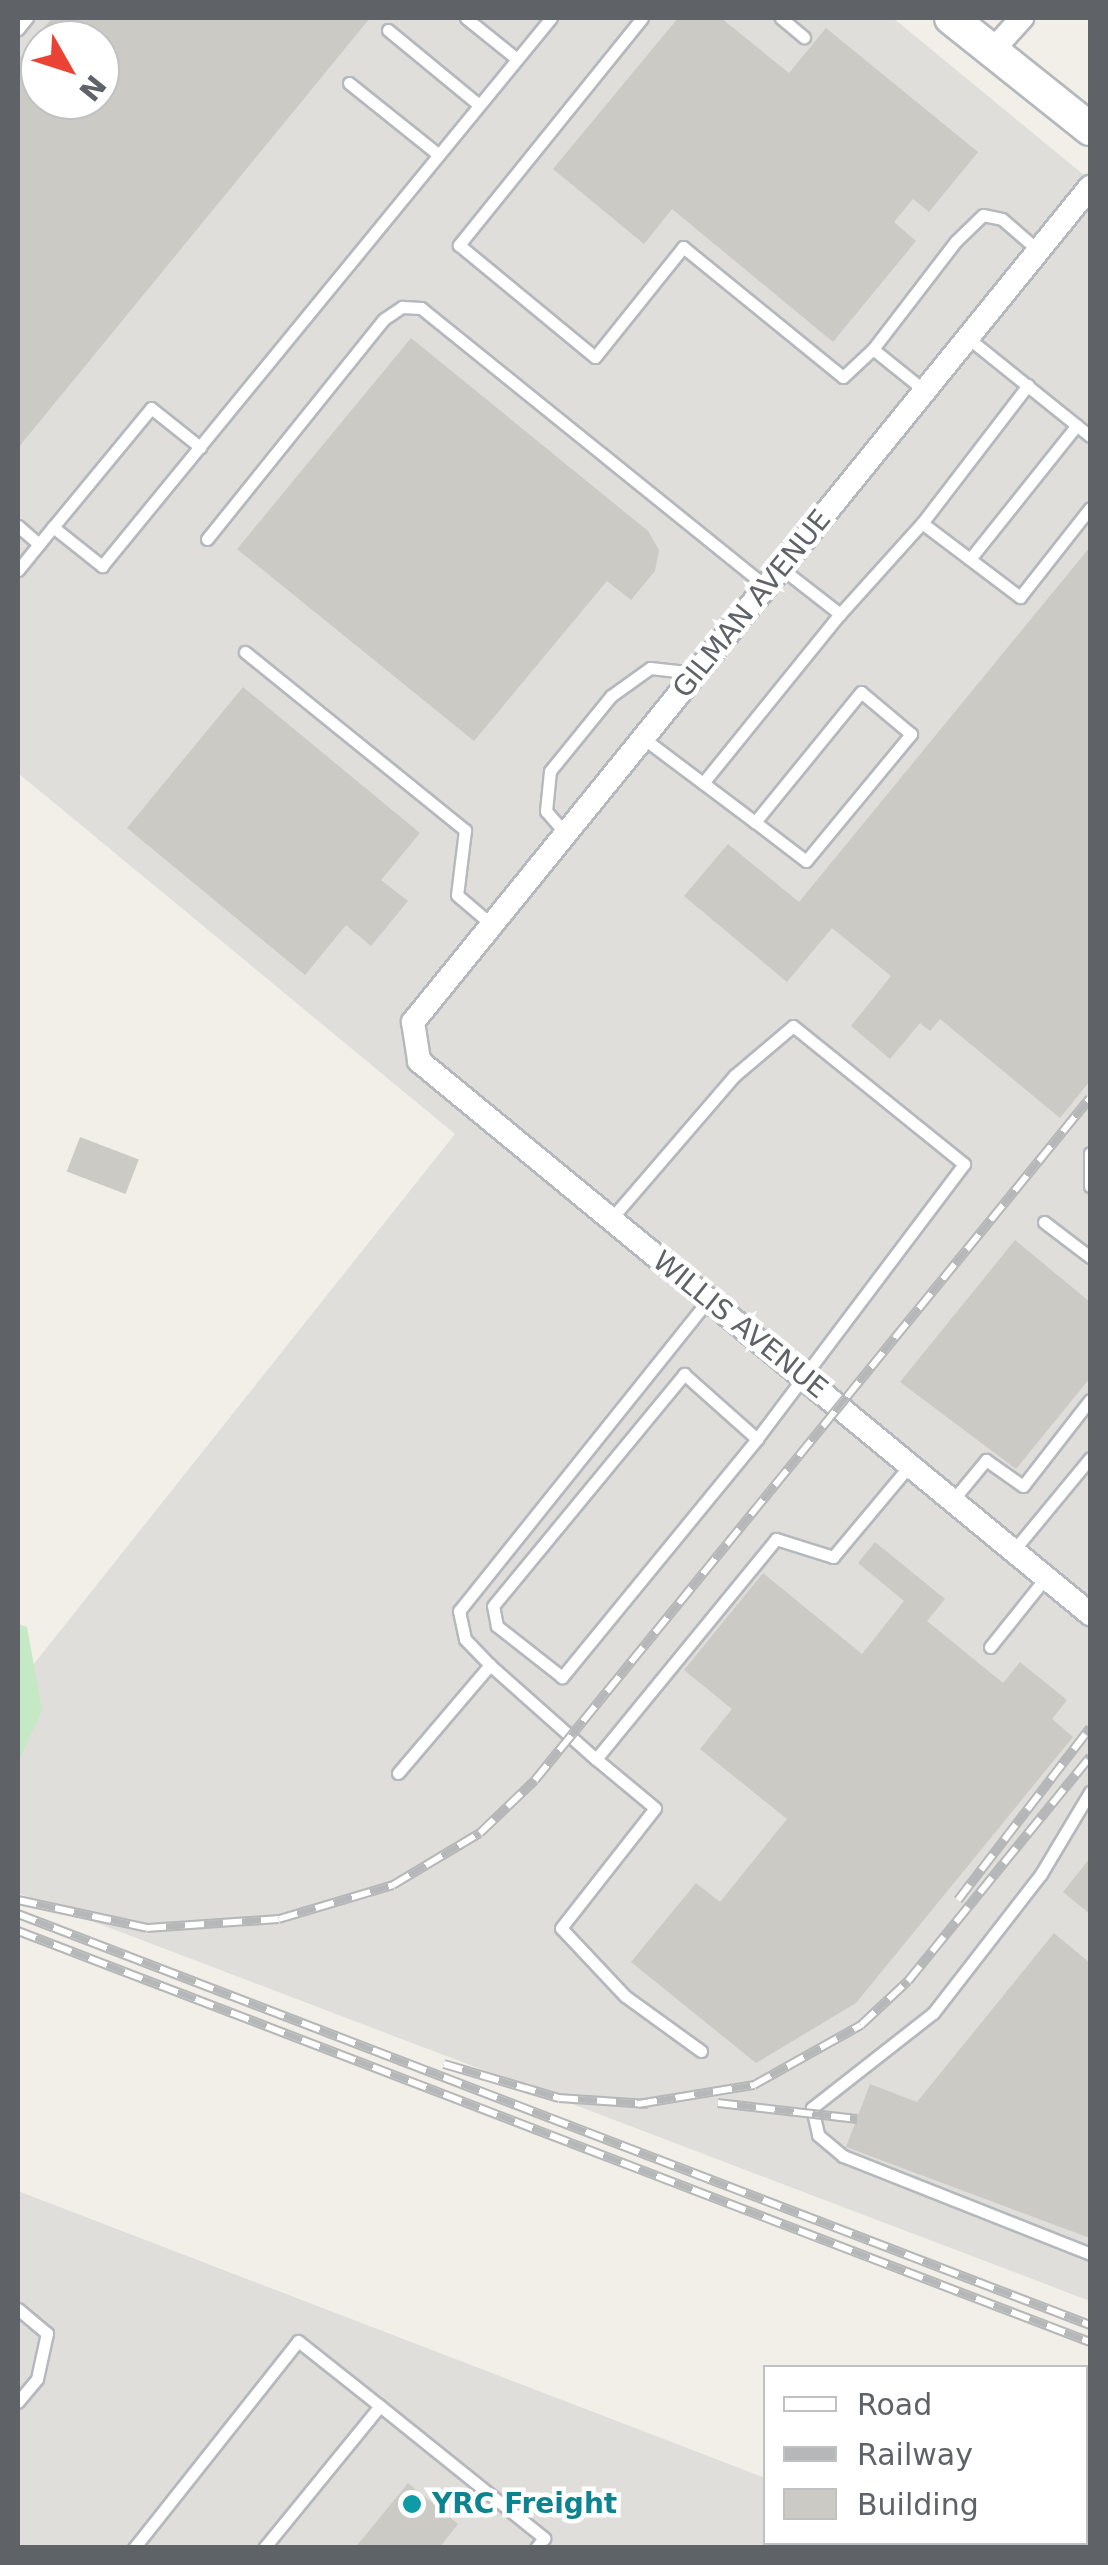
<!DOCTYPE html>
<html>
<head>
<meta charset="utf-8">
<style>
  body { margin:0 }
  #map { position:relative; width:1108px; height:2565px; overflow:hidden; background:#f1efe8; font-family:"DejaVu Sans",sans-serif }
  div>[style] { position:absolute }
  .industrial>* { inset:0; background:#e0deda }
  .green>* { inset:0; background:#c5e8c5 }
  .building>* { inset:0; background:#cccac5; transform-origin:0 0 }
  .roads { filter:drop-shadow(2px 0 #b5b8bc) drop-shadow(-2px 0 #b5b8bc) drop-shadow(0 2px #b5b8bc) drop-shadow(0 -2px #b5b8bc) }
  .service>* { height:11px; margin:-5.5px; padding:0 5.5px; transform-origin:5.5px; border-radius:5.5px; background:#fff }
  .minor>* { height:22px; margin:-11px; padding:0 11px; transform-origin:11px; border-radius:11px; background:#fff }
  .secondary>* { height:32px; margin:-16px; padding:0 16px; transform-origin:16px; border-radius:16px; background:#fff }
  .rail>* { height:10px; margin-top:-5px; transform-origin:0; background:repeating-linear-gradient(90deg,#fff 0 19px,#b6b7b8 0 38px); box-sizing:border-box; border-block:2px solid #b6b7b8 }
  .dots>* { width:28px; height:28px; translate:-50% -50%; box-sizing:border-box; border:5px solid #fff; border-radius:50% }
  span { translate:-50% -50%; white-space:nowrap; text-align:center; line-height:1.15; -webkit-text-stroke:9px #fff; paint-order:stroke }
  .street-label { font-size:28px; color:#5f6368 }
  .culture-label { font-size:28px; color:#0d838f; font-weight:700 }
  .left { translate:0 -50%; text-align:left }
  .frame { position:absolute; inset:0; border:20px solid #5f6368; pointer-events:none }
  .legend { position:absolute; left:763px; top:2365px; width:325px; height:180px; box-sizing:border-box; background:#fff; border:2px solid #bfc1c3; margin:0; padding:12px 18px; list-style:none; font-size:30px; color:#5f6368 }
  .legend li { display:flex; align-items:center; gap:20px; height:50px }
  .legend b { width:50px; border:2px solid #bfc1c3 }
  .north { position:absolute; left:20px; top:20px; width:100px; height:100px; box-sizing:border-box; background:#fff; border:2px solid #bfc1c3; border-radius:50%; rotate:129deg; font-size:28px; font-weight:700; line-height:40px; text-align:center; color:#5f6368 }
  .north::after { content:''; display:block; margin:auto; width:35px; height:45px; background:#ea4335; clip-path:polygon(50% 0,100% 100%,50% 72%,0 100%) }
</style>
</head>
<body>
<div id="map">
  <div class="industrial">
    <div style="clip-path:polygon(evenodd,18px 18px,893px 18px,1090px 180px,1090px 2301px,18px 1893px,18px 1684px,455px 1134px,18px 773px,18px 18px,40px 40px,100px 40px,100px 100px,40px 100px,40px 40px)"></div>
    <div style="clip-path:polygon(18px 2191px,765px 2478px,766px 2542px,948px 2547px,18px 2547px)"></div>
  </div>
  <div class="green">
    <div style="clip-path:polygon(18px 1624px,27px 1627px,42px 1710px,18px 1763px)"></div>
  </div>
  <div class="building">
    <div style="clip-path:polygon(evenodd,52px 18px,370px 18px,18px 448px,18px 60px,52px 18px,40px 40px,100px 40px,100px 100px,40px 100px,40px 40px)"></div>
    <div style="clip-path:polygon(678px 18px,721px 18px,789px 73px,826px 28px,978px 152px,929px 212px,913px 199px,894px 222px,916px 241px,833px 342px,672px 209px,644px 244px,553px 169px)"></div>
    <div style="clip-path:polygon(411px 338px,648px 531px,659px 550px,655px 571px,631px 600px,607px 581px,474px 741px,237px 549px)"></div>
    <div style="clip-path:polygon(1090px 547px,1090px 1081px,1060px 1118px,940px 1019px,930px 1031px,920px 1023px,890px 1059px,851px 1026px,891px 976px,832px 928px,787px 982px,684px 896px,728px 844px,799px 902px)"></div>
    <div style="clip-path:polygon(243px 687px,420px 833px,381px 880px,408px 901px,371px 946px,346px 925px,305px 975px,127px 828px)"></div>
    <div style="left:80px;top:1137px;width:63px;height:37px;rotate:21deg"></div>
    <div style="clip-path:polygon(1015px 1240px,1090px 1302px,1090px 1378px,1016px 1469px,900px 1382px)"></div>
    <div style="clip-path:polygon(875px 1542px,945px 1599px,927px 1621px,1003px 1683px,1020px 1662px,1067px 1700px,1052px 1719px,1073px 1737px,856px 2003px,756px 2063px,631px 1962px,696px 1883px,720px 1902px,787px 1819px,700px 1749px,732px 1709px,684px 1670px,763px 1573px,862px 1654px,904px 1601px,858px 1563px)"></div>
    <div style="clip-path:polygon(1090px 1858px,1090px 1914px,1063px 1892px)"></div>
    <div style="clip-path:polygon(1054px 1933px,1090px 1963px,1090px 2238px,846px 2147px,870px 2084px,917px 2102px)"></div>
    <div style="clip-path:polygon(408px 2483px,458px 2524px,439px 2548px,355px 2548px)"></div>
  </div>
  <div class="roads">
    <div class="service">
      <div style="left:466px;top:18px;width:65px;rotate:38.8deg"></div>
      <div style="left:642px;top:18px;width:292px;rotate:128.9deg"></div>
      <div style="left:459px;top:245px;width:176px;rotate:39.5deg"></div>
      <div style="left:595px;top:357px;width:141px;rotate:-51.3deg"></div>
      <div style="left:683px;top:247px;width:206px;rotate:39.1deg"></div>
      <div style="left:843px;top:377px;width:41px;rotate:-43deg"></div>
      <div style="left:781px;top:18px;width:30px;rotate:40deg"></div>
      <div style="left:18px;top:29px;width:14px;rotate:-51deg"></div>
      <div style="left:388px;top:30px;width:118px;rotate:39.5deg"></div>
      <div style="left:349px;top:83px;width:115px;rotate:38.7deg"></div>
      <div style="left:968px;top:338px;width:156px;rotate:38.8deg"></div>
      <div style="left:1028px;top:385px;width:174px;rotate:127.5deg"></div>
      <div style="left:922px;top:523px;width:123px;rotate:37.1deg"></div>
      <div style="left:1020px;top:597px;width:113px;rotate:-51.8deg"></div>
      <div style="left:925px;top:391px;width:67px;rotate:-141.1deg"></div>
      <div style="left:873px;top:349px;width:136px;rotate:-52.5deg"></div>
      <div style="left:956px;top:241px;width:37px;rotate:-44deg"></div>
      <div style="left:983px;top:215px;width:19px;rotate:12deg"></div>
      <div style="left:1002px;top:219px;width:49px;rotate:40.9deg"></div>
      <div style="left:18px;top:526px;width:28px;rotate:41deg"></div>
      <div style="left:53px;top:527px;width:154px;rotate:-50.5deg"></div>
      <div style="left:151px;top:408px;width:63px;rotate:38.5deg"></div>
      <div style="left:207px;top:539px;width:282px;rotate:-51.2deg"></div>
      <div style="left:384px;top:319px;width:22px;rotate:-34deg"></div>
      <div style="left:402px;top:307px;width:19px;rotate:3deg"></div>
      <div style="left:421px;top:308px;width:443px;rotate:38.9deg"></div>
      <div style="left:970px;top:559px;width:171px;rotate:-51.4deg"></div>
      <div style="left:781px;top:568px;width:75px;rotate:37.9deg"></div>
      <div style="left:840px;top:614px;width:122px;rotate:-48deg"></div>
      <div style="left:18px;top:570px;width:55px;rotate:-50.9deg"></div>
      <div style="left:53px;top:527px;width:63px;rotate:38.5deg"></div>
      <div style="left:102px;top:566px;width:708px;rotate:-50.67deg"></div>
      <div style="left:245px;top:652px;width:283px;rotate:39deg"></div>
      <div style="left:465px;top:830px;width:65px;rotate:97deg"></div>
      <div style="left:457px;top:895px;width:46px;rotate:40.6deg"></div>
      <div style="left:643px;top:738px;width:75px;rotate:36.9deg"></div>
      <div style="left:703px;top:783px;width:218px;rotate:-51deg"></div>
      <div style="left:703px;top:783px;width:65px;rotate:36.9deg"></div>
      <div style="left:755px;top:822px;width:64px;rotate:37.4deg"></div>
      <div style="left:806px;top:861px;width:165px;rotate:-50.4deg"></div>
      <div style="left:911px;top:734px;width:65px;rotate:-140deg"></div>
      <div style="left:861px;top:692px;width:168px;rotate:129.2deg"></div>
      <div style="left:566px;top:834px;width:30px;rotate:-131deg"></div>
      <div style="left:546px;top:811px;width:40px;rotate:-84.3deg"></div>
      <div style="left:550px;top:771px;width:97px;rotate:-50.9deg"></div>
      <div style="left:611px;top:696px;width:48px;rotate:-35.7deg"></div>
      <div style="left:650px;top:668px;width:46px;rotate:6.2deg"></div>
      <div style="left:1090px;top:1153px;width:33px;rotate:90deg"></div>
      <div style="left:611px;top:1219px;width:189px;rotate:-49.3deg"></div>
      <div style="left:734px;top:1076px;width:77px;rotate:-40.3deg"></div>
      <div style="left:793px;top:1026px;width:220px;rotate:38.9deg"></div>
      <div style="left:964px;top:1164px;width:344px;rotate:127deg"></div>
      <div style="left:757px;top:1439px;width:308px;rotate:129.3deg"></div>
      <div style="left:562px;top:1677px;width:83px;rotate:-141.9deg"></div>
      <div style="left:497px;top:1626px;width:20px;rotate:-101deg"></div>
      <div style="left:493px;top:1606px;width:301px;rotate:-50.5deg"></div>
      <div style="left:684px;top:1374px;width:98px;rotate:41.7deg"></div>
      <div style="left:1044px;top:1222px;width:58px;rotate:37.3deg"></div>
      <div style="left:953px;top:1500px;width:52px;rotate:-50.5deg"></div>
      <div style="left:986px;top:1460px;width:45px;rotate:35.1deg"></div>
      <div style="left:1023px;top:1486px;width:109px;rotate:-52.1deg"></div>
      <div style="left:1014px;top:1550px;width:119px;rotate:-50.4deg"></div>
      <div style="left:990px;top:1647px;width:90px;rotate:-51.3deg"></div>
      <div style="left:490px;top:1665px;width:36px;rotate:-134deg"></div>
      <div style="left:465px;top:1639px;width:29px;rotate:-102deg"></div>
      <div style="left:459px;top:1611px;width:400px;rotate:-51.3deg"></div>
      <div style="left:398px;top:1773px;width:142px;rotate:-49.6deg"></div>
      <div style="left:490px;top:1665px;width:142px;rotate:41.6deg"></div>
      <div style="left:1090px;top:1792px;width:96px;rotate:120.9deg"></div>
      <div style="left:1041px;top:1874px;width:176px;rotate:127.8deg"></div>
      <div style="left:933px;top:2013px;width:154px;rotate:141.9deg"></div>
      <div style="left:812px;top:2108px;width:28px;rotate:77deg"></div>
      <div style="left:818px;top:2135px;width:33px;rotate:40deg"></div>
      <div style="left:843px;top:2156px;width:266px;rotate:21.6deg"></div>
      <div style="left:701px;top:2051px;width:94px;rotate:-144.1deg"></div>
      <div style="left:625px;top:1996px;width:93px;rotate:-133.3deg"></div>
      <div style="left:561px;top:1928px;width:152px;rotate:-51.9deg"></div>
      <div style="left:655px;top:1808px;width:77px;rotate:-140.3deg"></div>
      <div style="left:596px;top:1759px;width:284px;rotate:-50.7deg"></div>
      <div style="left:776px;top:1539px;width:60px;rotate:17.5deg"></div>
      <div style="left:833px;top:1557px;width:120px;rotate:-50.1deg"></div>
      <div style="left:18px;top:2309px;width:38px;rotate:40deg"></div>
      <div style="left:47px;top:2333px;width:47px;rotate:102.3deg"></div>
      <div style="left:37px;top:2379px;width:30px;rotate:130deg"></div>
      <div style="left:134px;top:2548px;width:264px;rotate:-51.6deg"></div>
      <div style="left:298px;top:2341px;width:105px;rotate:38.4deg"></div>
      <div style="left:264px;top:2548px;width:183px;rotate:-50.8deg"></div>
      <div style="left:380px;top:2406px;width:211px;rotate:38.8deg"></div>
      <div style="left:544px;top:2538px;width:13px;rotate:129deg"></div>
    </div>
    <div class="minor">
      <div style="left:992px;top:51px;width:45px;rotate:-47.7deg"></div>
      <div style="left:1090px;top:187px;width:1075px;rotate:129.03deg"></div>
      <div style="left:413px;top:1022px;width:39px;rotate:81deg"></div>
      <div style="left:419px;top:1061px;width:870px;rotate:39.49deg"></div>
    </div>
    <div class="secondary">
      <div style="left:951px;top:18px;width:178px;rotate:38.6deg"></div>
    </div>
  </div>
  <div class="rail">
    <div style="left:18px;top:1900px;width:132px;rotate:12.2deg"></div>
    <div style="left:147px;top:1928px;width:132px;rotate:-3.9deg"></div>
    <div style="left:279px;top:1919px;width:119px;rotate:-16.6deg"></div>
    <div style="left:393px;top:1885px;width:101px;rotate:-30.9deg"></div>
    <div style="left:480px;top:1833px;width:76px;rotate:-43.9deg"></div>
    <div style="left:535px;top:1780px;width:879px;rotate:-50.86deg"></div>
    <div style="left:958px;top:1900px;width:217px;rotate:-52.5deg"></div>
    <div style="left:18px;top:1914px;width:1148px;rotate:20.98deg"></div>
    <div style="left:18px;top:1931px;width:1148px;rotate:20.98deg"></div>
    <div style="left:444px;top:2064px;width:120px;rotate:16.5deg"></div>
    <div style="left:559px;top:2098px;width:89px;rotate:3.9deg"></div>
    <div style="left:718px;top:2103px;width:140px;rotate:6.6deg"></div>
    <div style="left:638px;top:2104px;width:118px;rotate:-9.3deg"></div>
    <div style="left:754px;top:2085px;width:123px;rotate:-29.3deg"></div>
    <div style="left:861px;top:2025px;width:64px;rotate:-43.1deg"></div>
    <div style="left:908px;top:1981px;width:289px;rotate:-50.9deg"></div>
  </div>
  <div class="dots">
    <div style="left:412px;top:2504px;background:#0f9aa8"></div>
  </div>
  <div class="street-label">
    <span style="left:752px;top:604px;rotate:-51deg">GILMAN AVENUE</span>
    <span style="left:740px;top:1325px;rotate:39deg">WILLIS AVENUE</span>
  </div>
  <div class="culture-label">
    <span class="left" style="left:432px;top:2504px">YRC Freight</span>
  </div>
  <div class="frame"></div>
  <ul class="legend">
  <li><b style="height:12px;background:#fff"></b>Road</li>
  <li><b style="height:12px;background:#b6b7b8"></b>Railway</li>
  <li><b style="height:28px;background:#cccac5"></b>Building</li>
  </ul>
  <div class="north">N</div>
</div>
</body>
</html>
